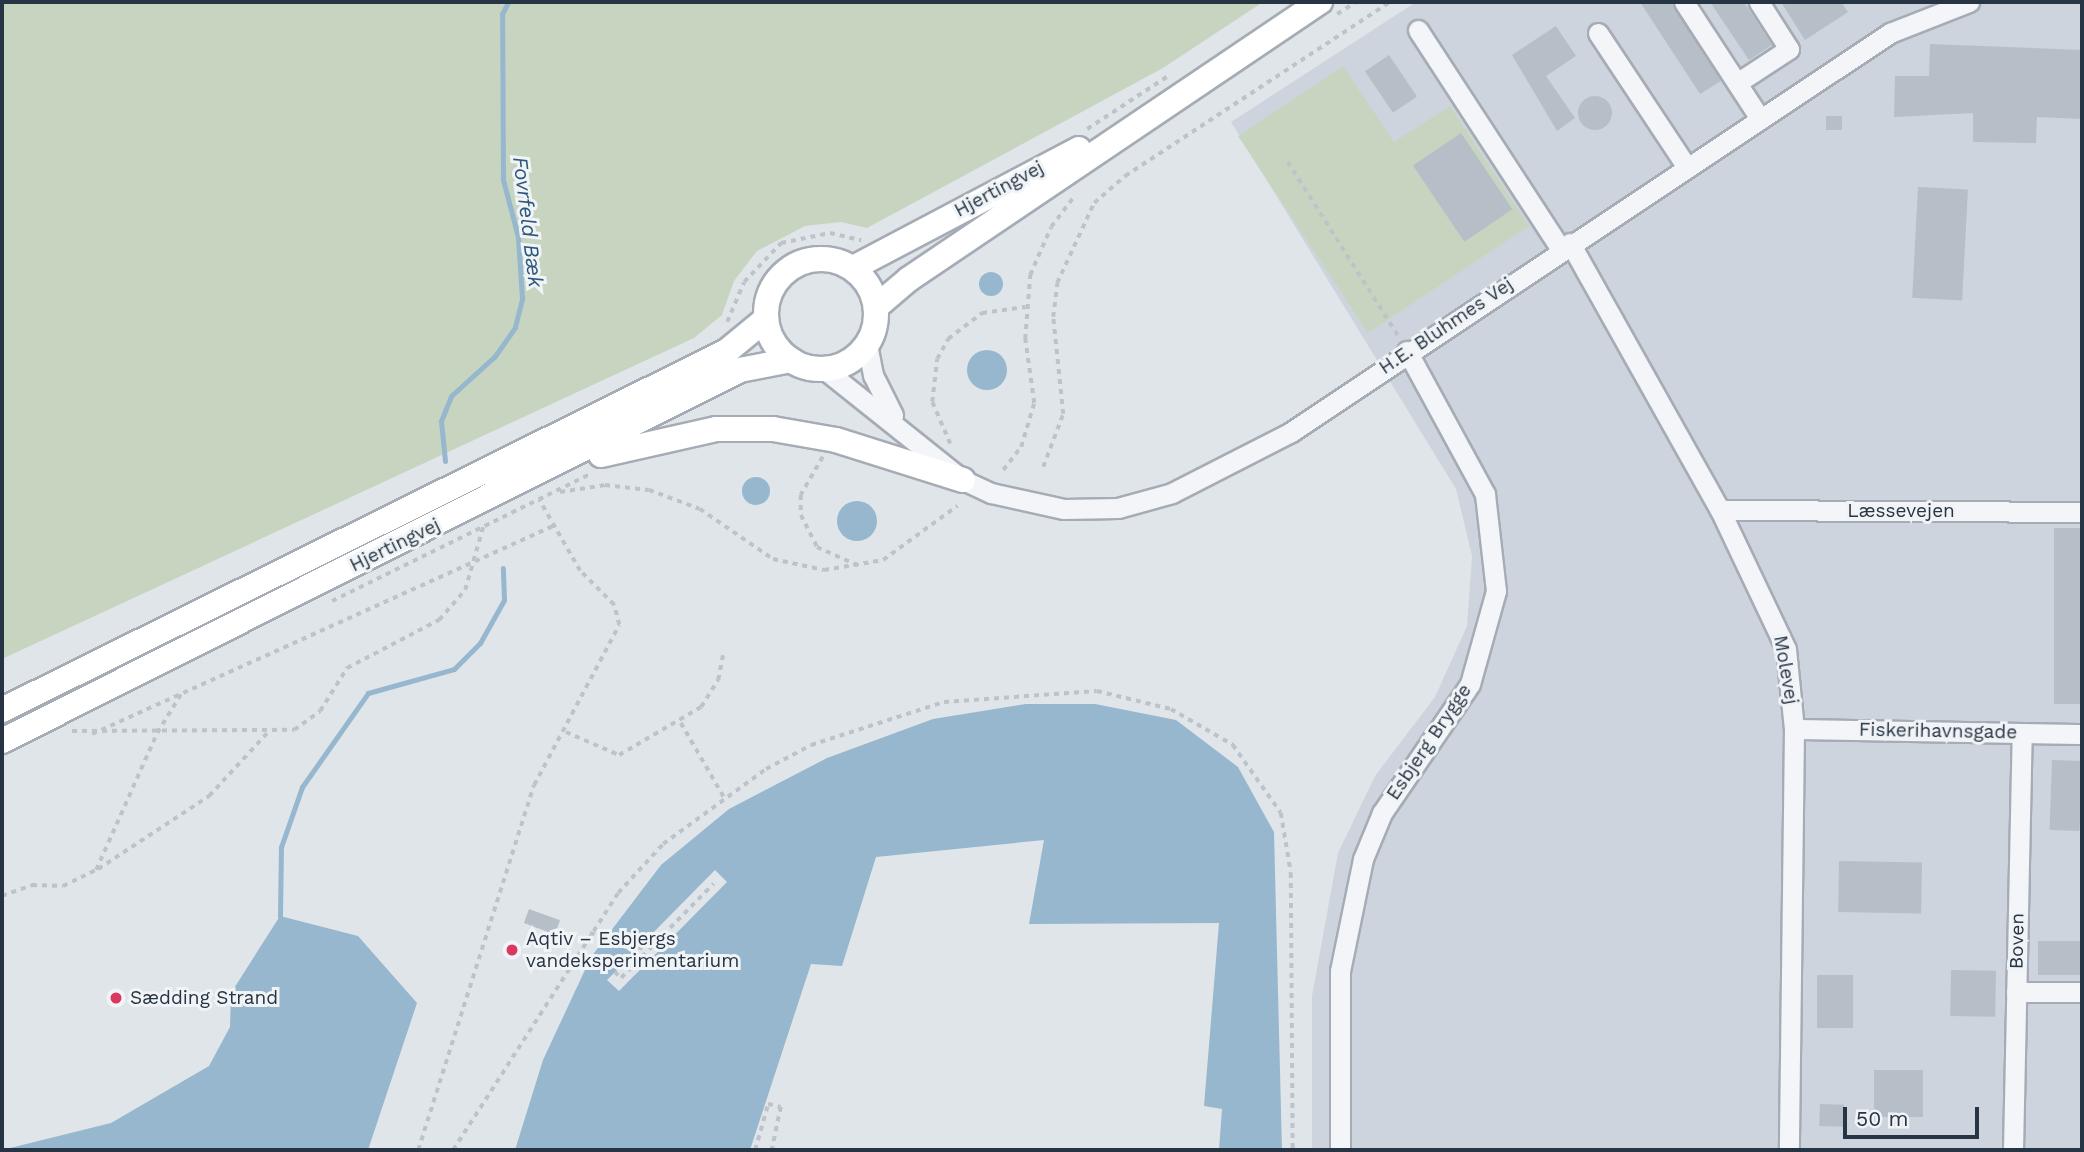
<!DOCTYPE html>
<html>
<head>
<meta charset="utf-8">
<style>
  body { margin:0 }
  #map { position:relative; width:2084px; height:1152px; overflow:hidden; background:#e0e5ea; font-family:"Work Sans",sans-serif }
  div>[style] { position:absolute }
  .built>* { inset:0; background:#cdd4dd }
  .green>* { inset:0; background:#c7d5c0 }
  .water>* { inset:0; background:#97b7ce }
  .round { border-radius:50% }
  .pier>* { inset:0; background:#e0e5ea }
  .stream>* { height:5px; margin:-2.5px; padding:0 2.5px; transform-origin:2.5px; border-radius:2.5px; background:#97b7ce }
  .building>* { inset:0; background:#b6bec8; transform-origin:0 0 }
  .path>* { height:3.5px; margin-top:-1.75px; transform-origin:0; background:repeating-linear-gradient(90deg,#bec3c9 0 5px,transparent 0 10px) }
  .roads { filter:drop-shadow(2px 0 #a5acb5) drop-shadow(-2px 0 #a5acb5) drop-shadow(0 2px #a5acb5) drop-shadow(0 -2px #a5acb5) }
  .minor>* { height:19px; margin:-9.5px; padding:0 9.5px; transform-origin:9.5px; border-radius:9.5px; background:#f3f5f8 }
  .major>* { height:24px; margin:-12px; padding:0 12px; transform-origin:12px; border-radius:12px; background:#fff }
  .major>.ring { margin:-12px; padding:0; box-sizing:content-box; background:none; border:24px solid #fff; border-radius:50% }
  .dots>* { width:19px; height:19px; translate:-50% -50%; box-sizing:border-box; border:4px solid #f0f4f7; border-radius:50% }
  span { translate:-50% -50%; white-space:nowrap; text-align:center; line-height:1.15; -webkit-text-stroke:6px #f0f4f7; paint-order:stroke }
  .street-label { font-size:19px; color:#273443 }
  .poi-label { font-size:19px; color:#273443 }
  .left { translate:0 -50%; text-align:left }
  .water-label { font-size:21px; color:#2c577c; font-style:italic }
  .frame { position:absolute; inset:0; border:4px solid #273443; pointer-events:none }
  .scale { position:absolute; left:1843px; top:1107px; width:136px; height:32px; box-sizing:border-box; border:4px solid #273443; border-top:0; padding-left:9px; font-size:21px; line-height:24px; white-space:nowrap; color:#273443; -webkit-text-stroke:5px #f0f4f7; paint-order:stroke }
</style>
</head>
<body>
<div id="map">
  <div class="built">
    <div style="clip-path:polygon(1416px 2px,2082px 2px,2082px 1150px,1312px 1150px,1312px 996px,1338px 853px,1375px 776px,1435px 697px,1467px 626px,1472px 556px,1456px 489px,1231px 122px)"></div>
  </div>
  <div class="green">
    <div style="clip-path:polygon(2px 2px,1263px 2px,1163px 68px,867px 228px,841px 222px,805px 226px,757px 251px,734px 281px,722px 315px,694px 338px,2px 659px)"></div>
    <div style="clip-path:polygon(1343px 66px,1394px 142px,1450px 106px,1529px 226px,1368px 333px,1238px 136px)"></div>
  </div>
  <div class="water">
    <div class="round" style="left:979px;top:272px;width:24px;height:24px"></div>
    <div class="round" style="left:967px;top:350px;width:40px;height:40px"></div>
    <div class="round" style="left:742px;top:477px;width:28px;height:28px"></div>
    <div class="round" style="left:837px;top:501px;width:40px;height:40px"></div>
    <div style="clip-path:polygon(1026px 704px,1095px 704px,1176px 720px,1238px 767px,1274px 832px,1282px 1150px,1219px 1150px,1222px 1109px,1204px 1106px,1219px 923px,1029px 924px,1044px 840px,876px 857px,842px 966px,811px 964px,750px 1150px,515px 1150px,543px 1060px,591px 957px,661px 865px,729px 809px,827px 758px,933px 719px)"></div>
    <div style="clip-path:polygon(280px 916px,358px 936px,417px 1003px,368px 1150px,2px 1150px,111px 1123px,209px 1066px,230px 1027px,231px 993px)"></div>
  </div>
  <div class="pier">
    <div style="clip-path:polygon(715px 870px,727px 882px,619px 991px,607px 980px,635px 952px,599px 940px,604px 933px,642px 944px)"></div>
  </div>
  <div class="stream">
    <div style="left:445px;top:461px;width:40px;rotate:-95.7deg"></div>
    <div style="left:441px;top:421px;width:27px;rotate:-68deg"></div>
    <div style="left:451px;top:396px;width:59px;rotate:-42.3deg"></div>
    <div style="left:495px;top:356px;width:35px;rotate:-55deg"></div>
    <div style="left:515px;top:327px;width:30px;rotate:-76deg"></div>
    <div style="left:522px;top:298px;width:61px;rotate:-93.8deg"></div>
    <div style="left:518px;top:237px;width:59px;rotate:-104.7deg"></div>
    <div style="left:503px;top:180px;width:166px;rotate:-90.3deg"></div>
    <div style="left:502px;top:14px;width:13px;rotate:-63deg"></div>
    <div style="left:280px;top:916px;width:69px;rotate:-89.2deg"></div>
    <div style="left:281px;top:847px;width:64px;rotate:-70.7deg"></div>
    <div style="left:302px;top:787px;width:115px;rotate:-54.9deg"></div>
    <div style="left:368px;top:693px;width:89px;rotate:-15.6deg"></div>
    <div style="left:454px;top:669px;width:37px;rotate:-45deg"></div>
    <div style="left:480px;top:643px;width:49px;rotate:-60.8deg"></div>
    <div style="left:504px;top:600px;width:32px;rotate:-92deg"></div>
  </div>
  <div class="building">
    <div style="clip-path:polygon(1640px 2px,1672px 2px,1721px 81px,1700px 94px)"></div>
    <div style="clip-path:polygon(1710px 2px,1744px 2px,1772px 45px,1749px 60px)"></div>
    <div style="clip-path:polygon(1781px 2px,1841px 2px,1848px 12px,1805px 40px)"></div>
    <div style="clip-path:polygon(1556px 26px,1576px 56px,1546px 76px,1575px 118px,1557px 131px,1512px 55px)"></div>
    <div style="clip-path:polygon(1930px 44px,2082px 50px,2082px 119px,2037px 117px,2036px 143px,1973px 142px,1973px 113px,1894px 117px,1895px 76px,1929px 76px)"></div>
    <div style="left:1389px;top:55px;width:50px;height:29px;rotate:56deg"></div>
    <div class="round" style="left:1578px;top:96px;width:34px;height:34px"></div>
    <div style="left:1826px;top:116px;width:16px;height:14px"></div>
    <div style="left:1461px;top:133px;width:92px;height:58px;rotate:56deg"></div>
    <div style="left:1918px;top:187px;width:50px;height:111px;rotate:3deg"></div>
    <div style="left:2054px;top:528px;width:28px;height:176px"></div>
    <div style="left:2052px;top:760px;width:30px;height:70px;rotate:2deg"></div>
    <div style="left:1839px;top:861px;width:83px;height:51px;rotate:1deg"></div>
    <div style="left:529px;top:909px;width:33px;height:15px;rotate:20deg"></div>
    <div style="left:2038px;top:941px;width:44px;height:34px"></div>
    <div style="left:1951px;top:970px;width:45px;height:46px;rotate:1deg"></div>
    <div style="left:1817px;top:975px;width:36px;height:53px"></div>
    <div style="left:1874px;top:1070px;width:49px;height:47px"></div>
    <div style="left:1820px;top:1104px;width:24px;height:22px;rotate:2deg"></div>
  </div>
  <div class="path">
    <div style="left:1337px;top:14px;width:22px;rotate:-32deg"></div>
    <div style="left:1087px;top:129px;width:100px;rotate:-33.2deg"></div>
    <div style="left:1288px;top:162px;width:207px;rotate:57.6deg"></div>
    <div style="left:727px;top:322px;width:43px;rotate:-67deg"></div>
    <div style="left:744px;top:282px;width:54px;rotate:-46.5deg"></div>
    <div style="left:781px;top:243px;width:50px;rotate:-11.5deg"></div>
    <div style="left:830px;top:233px;width:32px;rotate:13deg"></div>
    <div style="left:950px;top:444px;width:46px;rotate:-113.2deg"></div>
    <div style="left:932px;top:402px;width:43px;rotate:-83.4deg"></div>
    <div style="left:937px;top:359px;width:23px;rotate:-61deg"></div>
    <div style="left:948px;top:339px;width:43px;rotate:-37.4deg"></div>
    <div style="left:982px;top:313px;width:44px;rotate:-7.8deg"></div>
    <div style="left:823px;top:457px;width:44px;rotate:120.1deg"></div>
    <div style="left:801px;top:495px;width:20px;rotate:90deg"></div>
    <div style="left:801px;top:515px;width:36px;rotate:63deg"></div>
    <div style="left:817px;top:547px;width:46px;rotate:24.3deg"></div>
    <div style="left:1043px;top:467px;width:57px;rotate:-69.3deg"></div>
    <div style="left:1063px;top:414px;width:98px;rotate:-95.9deg"></div>
    <div style="left:1053px;top:317px;width:34px;rotate:-83deg"></div>
    <div style="left:1057px;top:283px;width:88px;rotate:-65.2deg"></div>
    <div style="left:1094px;top:203px;width:41px;rotate:-41.1deg"></div>
    <div style="left:1125px;top:176px;width:317px;rotate:-33.3deg"></div>
    <div style="left:1003px;top:470px;width:29px;rotate:-52deg"></div>
    <div style="left:1021px;top:447px;width:46px;rotate:-73.5deg"></div>
    <div style="left:1034px;top:403px;width:65px;rotate:-98deg"></div>
    <div style="left:1025px;top:339px;width:64px;rotate:-85.5deg"></div>
    <div style="left:1030px;top:275px;width:52px;rotate:-66.4deg"></div>
    <div style="left:1051px;top:227px;width:40px;rotate:-53deg"></div>
    <div style="left:560px;top:492px;width:46px;rotate:-8.8deg"></div>
    <div style="left:605px;top:485px;width:44px;rotate:6.5deg"></div>
    <div style="left:649px;top:490px;width:54px;rotate:20.4deg"></div>
    <div style="left:700px;top:509px;width:88px;rotate:34.4deg"></div>
    <div style="left:773px;top:559px;width:52px;rotate:12.2deg"></div>
    <div style="left:824px;top:570px;width:60px;rotate:-9.6deg"></div>
    <div style="left:883px;top:560px;width:92px;rotate:-36.1deg"></div>
    <div style="left:332px;top:601px;width:290px;rotate:-26.2deg"></div>
    <div style="left:681px;top:723px;width:88px;rotate:59.9deg"></div>
    <div style="left:72px;top:731px;width:222px;rotate:-0.3deg"></div>
    <div style="left:294px;top:730px;width:32px;rotate:-36deg"></div>
    <div style="left:320px;top:711px;width:51px;rotate:-57.9deg"></div>
    <div style="left:347px;top:668px;width:104px;rotate:-27.6deg"></div>
    <div style="left:439px;top:620px;width:40px;rotate:-49deg"></div>
    <div style="left:465px;top:590px;width:66px;rotate:-74.1deg"></div>
    <div style="left:566px;top:732px;width:58px;rotate:23.5deg"></div>
    <div style="left:619px;top:755px;width:95px;rotate:-30.3deg"></div>
    <div style="left:701px;top:707px;width:32px;rotate:-58deg"></div>
    <div style="left:718px;top:680px;width:26px;rotate:-79deg"></div>
    <div style="left:92px;top:734px;width:506px;rotate:-24.28deg"></div>
    <div style="left:98px;top:869px;width:133px;rotate:-33.3deg"></div>
    <div style="left:209px;top:796px;width:88px;rotate:-47.3deg"></div>
    <div style="left:2px;top:896px;width:32px;rotate:-20deg"></div>
    <div style="left:32px;top:885px;width:31px;rotate:2deg"></div>
    <div style="left:63px;top:886px;width:37px;rotate:-26deg"></div>
    <div style="left:96px;top:870px;width:150px;rotate:-66deg"></div>
    <div style="left:157px;top:733px;width:46px;rotate:-58.4deg"></div>
    <div style="left:590px;top:933px;width:59px;rotate:16.6deg"></div>
    <div style="left:615px;top:972px;width:8px;rotate:45deg"></div>
    <div style="left:621px;top:978px;width:132px;rotate:-45.6deg"></div>
    <div style="left:418px;top:1150px;width:383px;rotate:-72.4deg"></div>
    <div style="left:534px;top:785px;width:181px;rotate:-62deg"></div>
    <div style="left:619px;top:625px;width:21px;rotate:-104deg"></div>
    <div style="left:614px;top:605px;width:48px;rotate:-135deg"></div>
    <div style="left:580px;top:571px;width:82px;rotate:-120deg"></div>
    <div style="left:453px;top:1150px;width:305px;rotate:-57.3deg"></div>
    <div style="left:618px;top:893px;width:67px;rotate:-47.4deg"></div>
    <div style="left:663px;top:844px;width:127px;rotate:-36.1deg"></div>
    <div style="left:766px;top:769px;width:51px;rotate:-28.1deg"></div>
    <div style="left:811px;top:745px;width:140px;rotate:-17.9deg"></div>
    <div style="left:944px;top:702px;width:153px;rotate:-4.1deg"></div>
    <div style="left:1097px;top:691px;width:76px;rotate:13.7deg"></div>
    <div style="left:1171px;top:709px;width:72px;rotate:30.1deg"></div>
    <div style="left:1233px;top:745px;width:83px;rotate:54.8deg"></div>
    <div style="left:1281px;top:813px;width:61px;rotate:80.5deg"></div>
    <div style="left:1291px;top:873px;width:277px;rotate:89.6deg"></div>
    <div style="left:755px;top:1150px;width:48px;rotate:-74.2deg"></div>
    <div style="left:768px;top:1104px;width:13px;rotate:13deg"></div>
    <div style="left:781px;top:1107px;width:44px;rotate:101.8deg"></div>
  </div>
  <div class="roads">
    <div class="minor">
      <div style="left:1684px;top:2px;width:137px;rotate:56.9deg"></div>
      <div style="left:1418px;top:30px;width:262px;rotate:56.9deg"></div>
      <div style="left:1598px;top:33px;width:159px;rotate:56.5deg"></div>
      <div style="left:1737px;top:83px;width:62px;rotate:-33.2deg"></div>
      <div style="left:1789px;top:49px;width:56px;rotate:-122.6deg"></div>
      <div style="left:1570px;top:243px;width:306px;rotate:60.7deg"></div>
      <div style="left:1720px;top:510px;width:154px;rotate:64.6deg"></div>
      <div style="left:1786px;top:649px;width:80px;rotate:84.3deg"></div>
      <div style="left:1794px;top:729px;width:421px;rotate:90.7deg"></div>
      <div style="left:867px;top:344px;width:32px;rotate:79deg"></div>
      <div style="left:873px;top:375px;width:45px;rotate:63.4deg"></div>
      <div style="left:824px;top:369px;width:178px;rotate:38.6deg"></div>
      <div style="left:963px;top:480px;width:31px;rotate:25deg"></div>
      <div style="left:991px;top:493px;width:75px;rotate:12.4deg"></div>
      <div style="left:1064px;top:509px;width:54px;rotate:-1.1deg"></div>
      <div style="left:1118px;top:508px;width:56px;rotate:-15.5deg"></div>
      <div style="left:1172px;top:493px;width:134px;rotate:-27.1deg"></div>
      <div style="left:1291px;top:432px;width:720px;rotate:-33.67deg"></div>
      <div style="left:1890px;top:33px;width:85px;rotate:-21.4deg"></div>
      <div style="left:1720px;top:510px;width:362px;rotate:0.3deg"></div>
      <div style="left:1794px;top:729px;width:288px;rotate:1deg"></div>
      <div style="left:2016px;top:992px;width:66px"></div>
      <div style="left:1340px;top:1150px;width:179px;rotate:-90deg"></div>
      <div style="left:1340px;top:971px;width:114px;rotate:-78.4deg"></div>
      <div style="left:1363px;top:859px;width:50px;rotate:-67.6deg"></div>
      <div style="left:1382px;top:813px;width:156px;rotate:-55.7deg"></div>
      <div style="left:1470px;top:684px;width:97px;rotate:-74.4deg"></div>
      <div style="left:1496px;top:591px;width:98px;rotate:-96.5deg"></div>
      <div style="left:1485px;top:494px;width:163px;rotate:-118.6deg"></div>
      <div style="left:2013px;top:1150px;width:417px;rotate:-88.8deg"></div>
    </div>
    <div class="major">
      <div class="ring" style="left:766px;top:259px;width:86px;height:86px"></div>
      <div style="left:853px;top:268px;width:255px;rotate:-27.8deg"></div>
      <div style="left:876px;top:307px;width:43px;rotate:-40.3deg"></div>
      <div style="left:909px;top:279px;width:496px;rotate:-34deg"></div>
      <div style="left:601px;top:455px;width:118px;rotate:-12.7deg"></div>
      <div style="left:716px;top:429px;width:57px"></div>
      <div style="left:773px;top:429px;width:64px;rotate:9.9deg"></div>
      <div style="left:836px;top:440px;width:133px;rotate:17.5deg"></div>
      <div style="left:2px;top:710px;width:809px;rotate:-26.34deg"></div>
      <div style="left:727px;top:351px;width:50px;rotate:-39.4deg"></div>
      <div style="left:2px;top:741px;width:826px;rotate:-26.69deg"></div>
      <div style="left:740px;top:370px;width:52px;rotate:-11.1deg"></div>
    </div>
  </div>
  <div class="dots">
    <div style="left:512px;top:950px;background:#dc385f"></div>
    <div style="left:116px;top:998px;background:#dc385f"></div>
  </div>
  <div class="street-label">
    <span style="left:999px;top:189px;rotate:-28deg">Hjertingvej</span>
    <span style="left:1446px;top:326px;rotate:-34deg">H.E. Bluhmes Vej</span>
    <span style="left:1901px;top:511px">Læssevejen</span>
    <span style="left:395px;top:545px;rotate:-26deg">Hjertingvej</span>
    <span style="left:1786px;top:670px;rotate:80deg">Molevej</span>
    <span style="left:1938px;top:731px;rotate:1deg">Fiskerihavnsgade</span>
    <span style="left:1429px;top:742px;rotate:-56deg">Esbjerg Brygge</span>
    <span style="left:2017px;top:941px;rotate:-89deg">Boven</span>
  </div>
  <div class="poi-label">
    <span class="left" style="left:526px;top:950px">Aqtiv – Esbjergs<br>vandeksperimentarium</span>
    <span class="left" style="left:130px;top:998px">Sædding Strand</span>
  </div>
  <div class="water-label">
    <span style="left:528px;top:222px;rotate:83deg">Fovrfeld Bæk</span>
  </div>
  <div class="frame"></div>
  <div class="scale">50 m</div>
</div>
</body>
</html>
